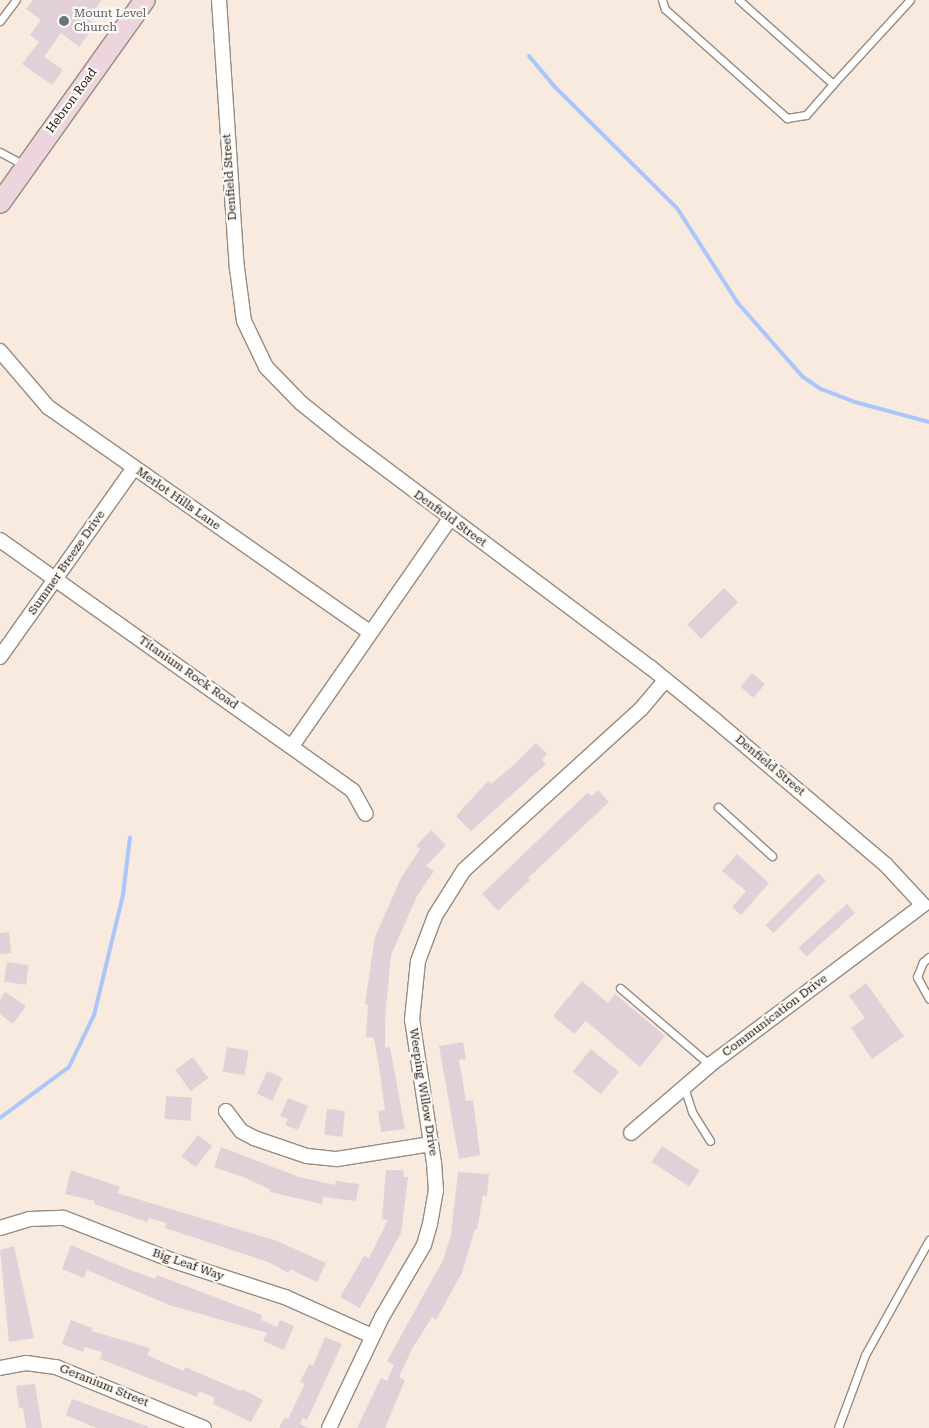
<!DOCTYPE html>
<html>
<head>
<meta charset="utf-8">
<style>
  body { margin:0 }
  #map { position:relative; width:929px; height:1428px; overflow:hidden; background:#f8eadf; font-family:"Roboto Serif",serif }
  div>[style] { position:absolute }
  .stream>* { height:4px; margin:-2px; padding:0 2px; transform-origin:2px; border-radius:2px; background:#abc7f9 }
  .building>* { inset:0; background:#e1d0d8; transform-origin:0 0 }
  .roads { filter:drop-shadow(1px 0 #988b81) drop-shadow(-1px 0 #988b81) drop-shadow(0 1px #988b81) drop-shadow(0 -1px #988b81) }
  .lane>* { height:7px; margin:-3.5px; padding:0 3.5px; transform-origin:3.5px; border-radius:3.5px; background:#fff }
  .street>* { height:14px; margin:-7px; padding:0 7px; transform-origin:7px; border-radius:7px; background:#fff }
  .secondary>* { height:20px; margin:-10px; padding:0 10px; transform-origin:10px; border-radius:10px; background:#edd5dd }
  .dots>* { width:14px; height:14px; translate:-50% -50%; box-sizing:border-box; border:2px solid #fef9f4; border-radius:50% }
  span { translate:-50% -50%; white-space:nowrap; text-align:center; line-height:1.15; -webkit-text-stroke:4.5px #fef9f4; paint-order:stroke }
  .worship-label { font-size:12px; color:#5b616d }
  .left { translate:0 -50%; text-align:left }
  .street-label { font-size:12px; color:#16120e }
</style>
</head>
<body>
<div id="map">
  <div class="stream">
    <div style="left:529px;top:56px;width:38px;rotate:50deg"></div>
    <div style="left:553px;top:85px;width:175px;rotate:44.8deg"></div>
    <div style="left:677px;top:208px;width:112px;rotate:57.4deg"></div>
    <div style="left:737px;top:302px;width:100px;rotate:48.7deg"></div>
    <div style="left:803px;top:377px;width:22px;rotate:34deg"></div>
    <div style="left:821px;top:389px;width:36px;rotate:21deg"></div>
    <div style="left:855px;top:402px;width:77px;rotate:15.1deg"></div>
    <div style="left:0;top:1118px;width:86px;rotate:-36.5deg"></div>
    <div style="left:69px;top:1067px;width:58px;rotate:-64.3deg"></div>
    <div style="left:94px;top:1015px;width:123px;rotate:-76.4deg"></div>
    <div style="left:123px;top:895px;width:58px;rotate:-83.1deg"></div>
  </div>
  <div class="building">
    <div style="clip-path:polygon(33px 0,102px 0,88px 19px,96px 24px,79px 47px,61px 33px,44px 57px,63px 70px,52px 85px,22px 64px,39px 42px,30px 35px,41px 20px,26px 9px)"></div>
    <div style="left:724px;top:588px;width:20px;height:52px;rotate:45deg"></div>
    <div style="left:752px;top:673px;width:17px;height:18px;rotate:40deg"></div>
    <div style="clip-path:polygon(536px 743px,547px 754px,542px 760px,546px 764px,471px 831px,456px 816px,488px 781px,491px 784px,515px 764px)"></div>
    <div style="clip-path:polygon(598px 790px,609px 802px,528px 878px,530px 880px,498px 911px,482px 894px,587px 793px,592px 796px)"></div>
    <div style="clip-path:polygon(431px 830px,446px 845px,426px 866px,434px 871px,417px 896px,391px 955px,385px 1018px,385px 1048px,390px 1047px,405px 1129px,381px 1132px,378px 1111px,385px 1110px,380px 1073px,374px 1038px,366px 1037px,368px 1005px,365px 1004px,375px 937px,401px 878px,420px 849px,416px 846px)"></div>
    <div style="clip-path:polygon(737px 854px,769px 883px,741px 915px,732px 907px,746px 891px,722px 871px)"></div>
    <div style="left:818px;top:873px;width:11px;height:74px;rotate:45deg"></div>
    <div style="left:847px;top:904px;width:12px;height:65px;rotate:48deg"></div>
    <div style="clip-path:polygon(9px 932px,11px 953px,0 954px,0 933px)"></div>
    <div style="left:7px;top:962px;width:22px;height:20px;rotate:8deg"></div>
    <div style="clip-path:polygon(582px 981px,608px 1003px,615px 994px,665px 1036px,640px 1067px,586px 1021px,574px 1034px,553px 1016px)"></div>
    <div style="clip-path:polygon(866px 983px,904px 1036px,872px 1059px,851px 1028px,865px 1018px,849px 996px)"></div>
    <div style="clip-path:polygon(5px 992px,26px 1006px,13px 1024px,0 1014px,0 1000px)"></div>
    <div style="clip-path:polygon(463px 1042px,466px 1059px,459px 1060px,466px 1101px,473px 1100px,480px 1155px,459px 1159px,439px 1046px)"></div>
    <div style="left:227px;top:1047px;width:22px;height:25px;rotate:10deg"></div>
    <div style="left:591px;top:1049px;width:36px;height:29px;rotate:39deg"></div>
    <div style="left:193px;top:1057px;width:26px;height:22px;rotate:54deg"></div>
    <div style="left:267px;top:1071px;width:17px;height:25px;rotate:24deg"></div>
    <div style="left:166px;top:1096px;width:26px;height:23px;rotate:4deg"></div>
    <div style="clip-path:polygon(288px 1098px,308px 1106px,298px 1130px,285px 1125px,288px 1119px,280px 1116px)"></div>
    <div style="left:327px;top:1109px;width:18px;height:26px;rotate:6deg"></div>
    <div style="left:198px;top:1135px;width:18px;height:27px;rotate:38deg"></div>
    <div style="left:662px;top:1146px;width:45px;height:19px;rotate:33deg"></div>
    <div style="clip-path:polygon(221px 1147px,299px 1177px,335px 1185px,336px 1181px,359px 1184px,356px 1201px,323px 1197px,322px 1204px,270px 1192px,270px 1189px,243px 1177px,214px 1167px)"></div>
    <div style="clip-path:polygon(71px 1170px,120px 1187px,117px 1193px,277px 1241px,326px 1263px,317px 1282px,290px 1269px,289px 1273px,268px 1262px,165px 1228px,167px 1223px,149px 1218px,147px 1222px,94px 1204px,95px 1201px,65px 1194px)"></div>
    <div style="clip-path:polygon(386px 1170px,403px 1170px,404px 1177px,408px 1177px,401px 1233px,360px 1308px,340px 1297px,364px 1256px,369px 1258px,388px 1220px,382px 1219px)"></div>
    <div style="clip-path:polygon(458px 1172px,489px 1174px,487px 1196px,483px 1195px,477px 1230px,475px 1229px,462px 1273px,436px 1320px,432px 1317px,412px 1349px,399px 1377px,405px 1380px,385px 1428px,357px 1428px,381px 1378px,387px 1381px,394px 1365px,387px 1361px,443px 1260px,451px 1235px)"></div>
    <div style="clip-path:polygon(71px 1245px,120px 1266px,155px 1279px,157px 1275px,262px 1315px,261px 1320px,277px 1327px,280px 1320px,294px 1326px,284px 1350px,263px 1341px,267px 1333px,169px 1305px,87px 1270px,84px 1278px,62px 1269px)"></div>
    <div style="clip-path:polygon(14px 1246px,34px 1338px,9px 1342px,0 1250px)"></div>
    <div style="clip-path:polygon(71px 1320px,92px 1328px,91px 1331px,150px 1348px,147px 1355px,183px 1371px,185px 1367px,241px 1391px,242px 1389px,263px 1400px,251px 1422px,213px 1404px,215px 1398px,199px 1391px,197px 1397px,100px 1359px,102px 1352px,85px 1347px,83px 1352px,62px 1344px)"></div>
    <div style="clip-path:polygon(325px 1337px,342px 1344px,307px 1420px,302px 1418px,300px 1424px,308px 1428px,279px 1428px,284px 1418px,288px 1419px,305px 1384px,300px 1382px,309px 1364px,313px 1366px)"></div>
    <div style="clip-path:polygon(35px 1384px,42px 1428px,26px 1428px,23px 1408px,19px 1408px,16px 1386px)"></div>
    <div style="clip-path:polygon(72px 1399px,149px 1427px,148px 1428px,96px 1428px,66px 1415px)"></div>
  </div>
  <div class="roads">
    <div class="lane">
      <div style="left:662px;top:0;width:9px;rotate:72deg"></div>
      <div style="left:665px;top:9px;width:164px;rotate:41.8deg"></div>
      <div style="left:787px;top:118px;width:19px;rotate:-9deg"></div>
      <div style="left:806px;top:115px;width:41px;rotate:-48.9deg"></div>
      <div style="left:739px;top:0;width:126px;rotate:41.8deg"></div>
      <div style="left:833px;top:84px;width:114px;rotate:-47.5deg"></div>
      <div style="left:0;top:21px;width:26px;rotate:-53deg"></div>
      <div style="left:0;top:152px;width:30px;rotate:28deg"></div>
      <div style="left:718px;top:807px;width:73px;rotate:42.2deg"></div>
      <div style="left:929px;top:957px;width:8px;rotate:140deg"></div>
      <div style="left:923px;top:962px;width:16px;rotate:112deg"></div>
      <div style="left:917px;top:977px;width:25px;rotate:61deg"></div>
      <div style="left:620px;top:988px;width:118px;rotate:40.5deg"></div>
      <div style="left:684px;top:1087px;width:26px;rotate:72deg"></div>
      <div style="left:692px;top:1112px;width:34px;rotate:58deg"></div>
      <div style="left:838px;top:1428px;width:78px;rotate:-69.7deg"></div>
      <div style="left:865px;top:1355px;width:132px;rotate:-60.9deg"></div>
    </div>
    <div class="street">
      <div style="left:219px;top:0;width:269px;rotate:86.2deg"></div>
      <div style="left:237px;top:268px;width:53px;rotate:82.5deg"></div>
      <div style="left:244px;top:321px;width:51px;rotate:64.4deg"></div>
      <div style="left:266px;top:367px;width:50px;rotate:45.8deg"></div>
      <div style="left:301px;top:403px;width:58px;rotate:38.7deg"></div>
      <div style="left:346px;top:439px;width:380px;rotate:36.9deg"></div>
      <div style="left:650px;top:667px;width:84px;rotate:39.2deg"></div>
      <div style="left:715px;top:720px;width:224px;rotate:40.3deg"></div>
      <div style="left:886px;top:865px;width:54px;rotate:47.2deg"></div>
      <div style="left:923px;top:905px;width:266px;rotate:143.1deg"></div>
      <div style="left:710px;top:1065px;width:104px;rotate:139.3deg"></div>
      <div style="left:0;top:351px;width:74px;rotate:49.4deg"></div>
      <div style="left:48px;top:407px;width:392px;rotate:35deg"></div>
      <div style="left:0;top:540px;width:433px;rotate:35.4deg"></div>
      <div style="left:353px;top:791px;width:26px;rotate:61deg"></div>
      <div style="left:0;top:657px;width:232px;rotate:-54.7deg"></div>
      <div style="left:292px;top:746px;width:277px;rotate:-55.2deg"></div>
      <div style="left:226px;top:1111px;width:25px;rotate:53deg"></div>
      <div style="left:241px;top:1131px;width:15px;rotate:28deg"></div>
      <div style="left:254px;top:1138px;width:56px;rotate:18.8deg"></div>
      <div style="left:307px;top:1156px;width:30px;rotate:6deg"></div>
      <div style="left:337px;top:1159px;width:95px;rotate:-9.1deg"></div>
      <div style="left:0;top:1228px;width:31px;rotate:-17deg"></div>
      <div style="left:30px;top:1219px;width:34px;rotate:-2deg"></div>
      <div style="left:64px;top:1218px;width:121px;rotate:21.3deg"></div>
      <div style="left:177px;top:1262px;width:114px;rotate:18deg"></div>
      <div style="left:285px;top:1297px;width:95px;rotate:24.1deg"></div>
      <div style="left:0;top:1368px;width:26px;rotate:-11deg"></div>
      <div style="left:26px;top:1363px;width:30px;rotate:8deg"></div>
      <div style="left:56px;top:1367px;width:160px;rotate:22.4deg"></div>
      <div style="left:329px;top:1428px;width:123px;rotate:-64.5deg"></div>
      <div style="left:382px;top:1317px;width:83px;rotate:-59.7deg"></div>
      <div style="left:424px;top:1245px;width:22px;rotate:-74deg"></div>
      <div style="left:430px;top:1224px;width:34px;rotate:-80deg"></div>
      <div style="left:436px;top:1191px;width:28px;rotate:-94deg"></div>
      <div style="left:434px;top:1163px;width:145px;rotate:-98.7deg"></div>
      <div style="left:412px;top:1020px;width:59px;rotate:-84.2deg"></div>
      <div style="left:418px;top:961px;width:48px;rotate:-69.3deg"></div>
      <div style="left:435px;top:916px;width:54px;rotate:-57.8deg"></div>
      <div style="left:464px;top:870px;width:239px;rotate:-42.3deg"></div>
      <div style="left:641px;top:709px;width:38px;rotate:-50deg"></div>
    </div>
    <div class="secondary">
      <div style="left:0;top:203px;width:249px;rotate:-54.5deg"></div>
    </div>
  </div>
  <div class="dots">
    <div style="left:64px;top:21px;background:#6b7280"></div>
  </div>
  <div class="worship-label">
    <span class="left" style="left:74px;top:21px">Mount Level<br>Church</span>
  </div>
  <div class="street-label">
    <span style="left:72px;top:101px;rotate:-54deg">Hebron Road</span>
    <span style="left:230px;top:177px;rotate:-94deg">Denfield Street</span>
    <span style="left:178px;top:499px;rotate:35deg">Merlot Hills Lane</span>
    <span style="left:450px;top:519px;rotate:36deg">Denfield Street</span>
    <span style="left:67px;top:563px;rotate:-55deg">Summer Breeze Drive</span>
    <span style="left:188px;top:673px;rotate:35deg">Titanium Rock Road</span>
    <span style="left:770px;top:766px;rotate:40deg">Denfield Street</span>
    <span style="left:775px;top:1016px;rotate:-37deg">Communication Drive</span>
    <span style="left:423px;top:1092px;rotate:81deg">Weeping Willow Drive</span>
    <span style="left:188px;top:1265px;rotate:19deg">Big Leaf Way</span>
    <span style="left:104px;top:1386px;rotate:22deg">Geranium Street</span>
  </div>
</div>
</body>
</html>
